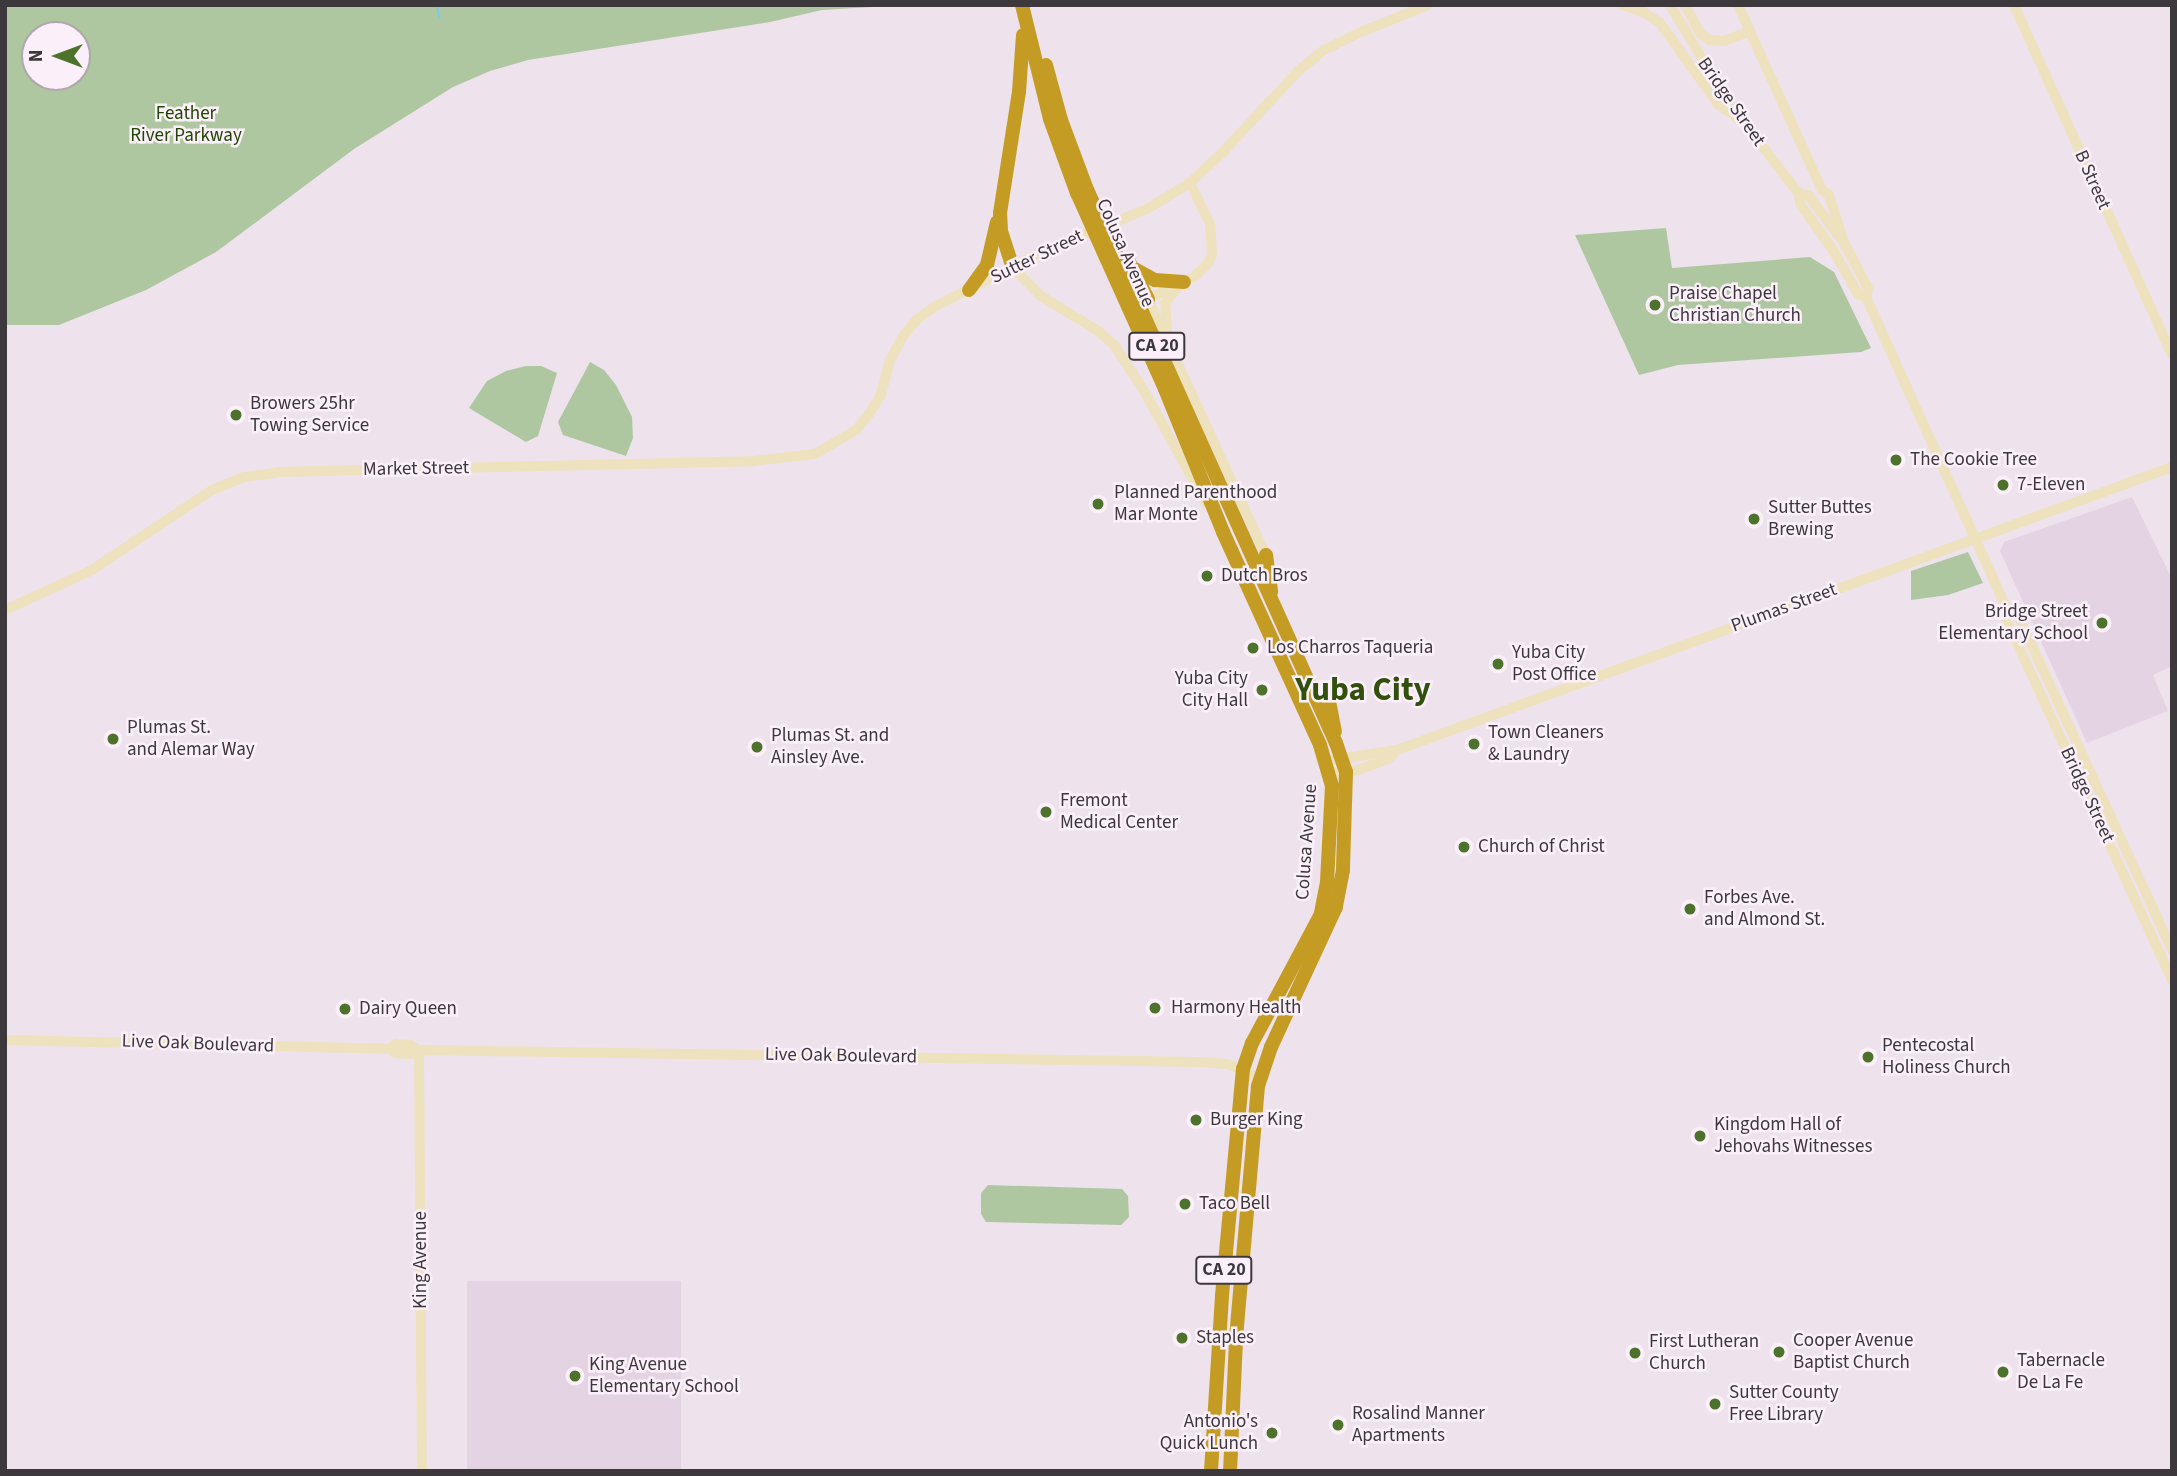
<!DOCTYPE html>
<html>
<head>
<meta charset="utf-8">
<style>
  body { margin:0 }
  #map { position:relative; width:2177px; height:1476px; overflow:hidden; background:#eee2ed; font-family:"Source Sans 3",sans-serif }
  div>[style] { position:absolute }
  .built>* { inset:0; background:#e4d3e3; transform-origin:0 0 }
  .green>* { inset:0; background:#aec7a1 }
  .stream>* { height:2px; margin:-1px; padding:0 1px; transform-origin:1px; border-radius:1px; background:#78cbee }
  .secondary>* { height:10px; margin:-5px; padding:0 5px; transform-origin:5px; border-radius:5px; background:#eee1bd }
  .highway>* { height:14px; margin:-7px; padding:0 7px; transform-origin:7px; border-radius:7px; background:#c59c23 }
  .dots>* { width:19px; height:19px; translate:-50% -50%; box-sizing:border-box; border:4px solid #fbf0fa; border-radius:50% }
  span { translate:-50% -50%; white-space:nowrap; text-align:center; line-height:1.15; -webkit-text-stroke:5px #fbf0fa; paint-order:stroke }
  .shield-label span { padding:2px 5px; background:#fbf0fa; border:2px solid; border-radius:5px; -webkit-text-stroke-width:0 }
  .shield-label { font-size:18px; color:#3d383c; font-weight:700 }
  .street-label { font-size:19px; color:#3d383c }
  .park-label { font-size:19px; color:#214502 }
  .poi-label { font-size:19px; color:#3d383c }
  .left { translate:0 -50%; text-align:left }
  .right { translate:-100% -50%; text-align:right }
  .town-label { font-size:33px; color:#31500d; font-weight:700 }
  .frame { position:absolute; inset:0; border:7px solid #3d383c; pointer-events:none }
  .north { position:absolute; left:21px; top:21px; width:70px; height:70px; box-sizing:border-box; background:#fbf0fa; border:2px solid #afa6ae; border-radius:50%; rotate:270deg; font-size:19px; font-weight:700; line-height:28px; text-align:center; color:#3d383c }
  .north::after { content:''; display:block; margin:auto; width:24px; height:32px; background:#4d722b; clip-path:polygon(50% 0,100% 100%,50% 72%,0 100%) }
</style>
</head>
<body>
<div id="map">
  <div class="built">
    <div style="clip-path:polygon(2132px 497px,2172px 579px,2172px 666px,2153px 675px,2168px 711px,2087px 743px,2000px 551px,2004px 542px)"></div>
    <div style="left:467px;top:1281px;width:214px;height:190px"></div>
  </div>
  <div class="green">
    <div style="clip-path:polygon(evenodd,5px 5px,905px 5px,822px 10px,770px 22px,528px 60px,490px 71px,453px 87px,354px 149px,216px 252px,146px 290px,59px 325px,5px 325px,5px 5px,35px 35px,77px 35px,77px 77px,35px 77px,35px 35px)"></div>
    <div style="clip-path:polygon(1666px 228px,1672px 268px,1810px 257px,1834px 272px,1871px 348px,1861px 352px,1678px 365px,1639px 375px,1575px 235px)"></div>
    <div style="clip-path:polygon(590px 362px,604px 370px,616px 385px,632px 417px,633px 438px,626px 456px,563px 435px,558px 422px)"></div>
    <div style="clip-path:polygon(526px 366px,541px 366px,557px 373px,538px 436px,526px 442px,469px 408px,487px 381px,506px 371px)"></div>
    <div style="clip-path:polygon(1968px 552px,1983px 583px,1948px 595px,1911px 600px,1911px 571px)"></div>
    <div style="clip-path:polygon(988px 1185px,1122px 1189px,1128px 1196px,1129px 1217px,1121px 1225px,986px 1222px,981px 1214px,981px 1193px)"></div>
  </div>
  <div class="stream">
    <div style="left:437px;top:5px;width:13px;rotate:81deg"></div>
  </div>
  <div class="secondary">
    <div style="left:1622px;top:5px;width:23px;rotate:18deg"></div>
    <div style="left:1644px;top:12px;width:19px;rotate:35deg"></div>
    <div style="left:1660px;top:23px;width:100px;rotate:54.4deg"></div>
    <div style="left:1718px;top:104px;width:24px;rotate:36deg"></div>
    <div style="left:1670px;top:5px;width:107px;rotate:59.1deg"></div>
    <div style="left:1725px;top:97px;width:122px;rotate:52.7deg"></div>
    <div style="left:1799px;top:194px;width:10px;rotate:84deg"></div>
    <div style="left:1800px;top:204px;width:57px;rotate:54.3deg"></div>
    <div style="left:1833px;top:250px;width:51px;rotate:60.4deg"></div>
    <div style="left:1858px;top:294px;width:9px;rotate:21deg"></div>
    <div style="left:1866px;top:297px;width:343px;rotate:65.7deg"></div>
    <div style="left:2007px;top:610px;width:9px;rotate:96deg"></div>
    <div style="left:2006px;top:619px;width:397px;rotate:65.3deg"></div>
    <div style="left:1685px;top:5px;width:32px;rotate:62deg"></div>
    <div style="left:1700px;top:33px;width:11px;rotate:38deg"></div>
    <div style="left:1709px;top:40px;width:15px;rotate:4deg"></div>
    <div style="left:1724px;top:41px;width:28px;rotate:-21deg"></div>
    <div style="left:1738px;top:5px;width:203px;rotate:65.6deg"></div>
    <div style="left:1822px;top:190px;width:9px;rotate:36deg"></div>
    <div style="left:1829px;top:195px;width:50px;rotate:72.6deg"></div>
    <div style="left:2014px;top:5px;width:384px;rotate:65.7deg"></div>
    <div style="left:1190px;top:183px;width:46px;rotate:64deg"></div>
    <div style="left:1210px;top:224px;width:30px;rotate:86deg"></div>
    <div style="left:1212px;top:254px;width:10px;rotate:114deg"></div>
    <div style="left:1208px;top:263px;width:18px;rotate:135deg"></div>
    <div style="left:1195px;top:276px;width:52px;rotate:153.9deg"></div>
    <div style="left:1148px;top:299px;width:282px;rotate:65.3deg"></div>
    <div style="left:1799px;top:194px;width:9px;rotate:6deg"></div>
    <div style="left:1808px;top:195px;width:60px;rotate:53.1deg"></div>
    <div style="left:1844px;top:243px;width:51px;rotate:61.9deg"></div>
    <div style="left:1868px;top:288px;width:9px;rotate:103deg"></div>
    <div style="left:1013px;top:268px;width:40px;rotate:45deg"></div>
    <div style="left:1041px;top:296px;width:67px;rotate:31.6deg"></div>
    <div style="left:1098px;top:331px;width:21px;rotate:41deg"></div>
    <div style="left:1114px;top:345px;width:53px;rotate:56.6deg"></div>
    <div style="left:1143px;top:389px;width:130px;rotate:61.1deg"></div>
    <div style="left:1167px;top:330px;width:27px;rotate:-94deg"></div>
    <div style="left:1165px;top:303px;width:19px;rotate:-51deg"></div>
    <div style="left:5px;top:610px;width:96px;rotate:-24.7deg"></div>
    <div style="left:92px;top:570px;width:144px;rotate:-33.7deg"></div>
    <div style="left:212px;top:490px;width:35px;rotate:-22deg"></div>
    <div style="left:245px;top:477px;width:34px;rotate:-8deg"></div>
    <div style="left:279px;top:472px;width:474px;rotate:-1.3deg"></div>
    <div style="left:753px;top:461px;width:62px;rotate:-6.4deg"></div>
    <div style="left:815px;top:454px;width:48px;rotate:-30.3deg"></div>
    <div style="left:856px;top:430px;width:21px;rotate:-51deg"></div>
    <div style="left:869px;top:414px;width:22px;rotate:-58deg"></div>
    <div style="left:881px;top:395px;width:36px;rotate:-76deg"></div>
    <div style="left:890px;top:360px;width:25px;rotate:-61deg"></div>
    <div style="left:902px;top:338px;width:23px;rotate:-52deg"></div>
    <div style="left:916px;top:320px;width:22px;rotate:-36deg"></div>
    <div style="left:934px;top:307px;width:120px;rotate:-27.2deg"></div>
    <div style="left:1041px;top:252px;width:114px;rotate:-22.1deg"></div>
    <div style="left:1147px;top:209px;width:50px;rotate:-31.2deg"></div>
    <div style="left:1190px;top:183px;width:47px;rotate:-43.3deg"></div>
    <div style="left:1224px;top:151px;width:109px;rotate:-47.2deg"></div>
    <div style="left:1298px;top:71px;width:33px;rotate:-39deg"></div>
    <div style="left:1324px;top:50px;width:41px;rotate:-25.9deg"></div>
    <div style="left:1361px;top:32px;width:72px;rotate:-21.9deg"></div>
    <div style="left:2007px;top:610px;width:12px;rotate:24deg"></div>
    <div style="left:2018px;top:615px;width:369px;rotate:65.3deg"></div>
    <div style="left:1327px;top:761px;width:71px;rotate:-8.9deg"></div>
    <div style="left:1397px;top:750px;width:825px;rotate:-20.06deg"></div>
    <div style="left:1330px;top:773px;width:28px;rotate:-6deg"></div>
    <div style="left:1358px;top:770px;width:32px;rotate:-20deg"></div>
    <div style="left:1388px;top:759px;width:13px;rotate:-45deg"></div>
    <div style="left:5px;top:1040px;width:385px;rotate:1.3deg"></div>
    <div style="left:390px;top:1049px;width:7px;rotate:34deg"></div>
    <div style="left:396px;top:1053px;width:14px;rotate:4deg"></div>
    <div style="left:410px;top:1054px;width:10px;rotate:-24deg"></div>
    <div style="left:419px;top:1050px;width:781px;rotate:0.88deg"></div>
    <div style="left:1200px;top:1062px;width:28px;rotate:4deg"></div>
    <div style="left:1228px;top:1064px;width:35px;rotate:24deg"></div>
    <div style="left:390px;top:1049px;width:8px;rotate:-40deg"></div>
    <div style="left:396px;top:1044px;width:14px;rotate:4deg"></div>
    <div style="left:410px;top:1045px;width:10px;rotate:29deg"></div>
    <div style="left:419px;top:1050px;width:421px;rotate:89.6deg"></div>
  </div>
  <div class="highway">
    <div style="left:1022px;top:5px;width:117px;rotate:76.2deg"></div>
    <div style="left:1050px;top:119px;width:79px;rotate:70deg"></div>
    <div style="left:1077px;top:193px;width:215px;rotate:65.8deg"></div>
    <div style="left:1165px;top:389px;width:154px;rotate:67.9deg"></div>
    <div style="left:1223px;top:532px;width:234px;rotate:65.5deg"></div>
    <div style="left:1320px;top:745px;width:43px;rotate:73.7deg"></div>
    <div style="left:1332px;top:786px;width:96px;rotate:93deg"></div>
    <div style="left:1327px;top:882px;width:33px;rotate:101deg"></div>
    <div style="left:1321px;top:914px;width:146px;rotate:118.1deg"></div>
    <div style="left:1252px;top:1043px;width:28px;rotate:109deg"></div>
    <div style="left:1243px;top:1069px;width:228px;rotate:95.3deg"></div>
    <div style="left:1222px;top:1296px;width:175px;rotate:93.6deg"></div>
    <div style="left:1046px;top:65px;width:57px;rotate:74.7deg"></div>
    <div style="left:1061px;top:120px;width:72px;rotate:69.5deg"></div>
    <div style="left:1086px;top:187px;width:610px;rotate:65.79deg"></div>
    <div style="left:1336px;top:743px;width:31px;rotate:71deg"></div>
    <div style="left:1346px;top:772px;width:98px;rotate:91.8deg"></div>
    <div style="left:1343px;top:870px;width:38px;rotate:101deg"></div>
    <div style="left:1336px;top:907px;width:154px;rotate:114.9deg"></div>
    <div style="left:1271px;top:1047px;width:41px;rotate:108.4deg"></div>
    <div style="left:1258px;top:1086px;width:255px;rotate:95deg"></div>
    <div style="left:1236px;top:1340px;width:131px;rotate:92.6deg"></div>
    <div style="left:1128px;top:260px;width:44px;rotate:62.9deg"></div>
    <div style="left:1013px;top:268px;width:39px;rotate:-108deg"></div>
    <div style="left:1001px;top:231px;width:18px;rotate:-93deg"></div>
    <div style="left:1000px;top:213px;width:122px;rotate:-81.1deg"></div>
    <div style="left:1019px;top:92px;width:57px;rotate:-86deg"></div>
    <div style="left:1133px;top:268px;width:25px;rotate:29deg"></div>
    <div style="left:1155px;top:280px;width:29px;rotate:4deg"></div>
    <div style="left:969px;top:290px;width:31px;rotate:-54deg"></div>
    <div style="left:987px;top:265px;width:44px;rotate:-76.9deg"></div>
    <div style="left:1266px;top:555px;width:37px;rotate:82deg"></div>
    <div style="left:1328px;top:696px;width:36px;rotate:79deg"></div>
  </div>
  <div class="dots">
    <div style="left:1655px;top:305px;background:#4d722b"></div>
    <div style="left:236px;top:415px;background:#4d722b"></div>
    <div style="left:1896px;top:460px;background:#4d722b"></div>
    <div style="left:2003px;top:485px;background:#4d722b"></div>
    <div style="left:1098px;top:504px;background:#4d722b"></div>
    <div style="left:1754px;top:519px;background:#4d722b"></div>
    <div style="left:1207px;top:576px;background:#4d722b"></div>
    <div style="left:2102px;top:623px;background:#4d722b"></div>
    <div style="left:1253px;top:648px;background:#4d722b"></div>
    <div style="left:1498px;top:664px;background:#4d722b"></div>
    <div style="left:1262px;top:690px;background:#4d722b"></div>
    <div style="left:113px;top:739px;background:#4d722b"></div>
    <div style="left:1474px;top:744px;background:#4d722b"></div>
    <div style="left:757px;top:747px;background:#4d722b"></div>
    <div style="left:1046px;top:812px;background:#4d722b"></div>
    <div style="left:1464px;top:847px;background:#4d722b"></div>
    <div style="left:1690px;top:909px;background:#4d722b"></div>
    <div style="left:1155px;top:1008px;background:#4d722b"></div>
    <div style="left:345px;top:1009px;background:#4d722b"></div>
    <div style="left:1868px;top:1057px;background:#4d722b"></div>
    <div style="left:1196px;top:1120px;background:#4d722b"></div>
    <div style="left:1700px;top:1136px;background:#4d722b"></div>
    <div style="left:1185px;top:1204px;background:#4d722b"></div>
    <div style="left:1182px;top:1338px;background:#4d722b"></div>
    <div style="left:1779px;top:1352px;background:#4d722b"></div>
    <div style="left:1635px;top:1353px;background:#4d722b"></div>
    <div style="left:2003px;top:1372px;background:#4d722b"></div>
    <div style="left:575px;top:1376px;background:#4d722b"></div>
    <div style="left:1715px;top:1404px;background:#4d722b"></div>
    <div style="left:1338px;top:1425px;background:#4d722b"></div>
    <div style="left:1272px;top:1433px;background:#4d722b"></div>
  </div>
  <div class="shield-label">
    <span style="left:1157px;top:346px">CA 20</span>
    <span style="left:1224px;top:1270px">CA 20</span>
  </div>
  <div class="street-label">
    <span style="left:1731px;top:102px;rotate:55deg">Bridge Street</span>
    <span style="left:2092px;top:180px;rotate:66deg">B Street</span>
    <span style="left:1125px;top:253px;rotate:66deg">Colusa Avenue</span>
    <span style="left:1037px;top:257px;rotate:-26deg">Sutter Street</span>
    <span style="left:416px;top:469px;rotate:-1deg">Market Street</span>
    <span style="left:1784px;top:608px;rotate:-20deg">Plumas Street</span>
    <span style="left:2087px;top:795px;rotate:65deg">Bridge Street</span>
    <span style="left:1307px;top:842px;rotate:-86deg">Colusa Avenue</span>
    <span style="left:198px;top:1044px;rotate:2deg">Live Oak Boulevard</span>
    <span style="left:841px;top:1056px;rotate:1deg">Live Oak Boulevard</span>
    <span style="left:421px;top:1260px;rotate:-90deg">King Avenue</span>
  </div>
  <div class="park-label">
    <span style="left:186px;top:125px">Feather<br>River Parkway</span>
  </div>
  <div class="poi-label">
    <span class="left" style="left:1669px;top:305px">Praise Chapel<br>Christian Church</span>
    <span class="left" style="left:250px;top:415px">Browers 25hr<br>Towing Service</span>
    <span class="left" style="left:1910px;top:460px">The Cookie Tree</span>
    <span class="left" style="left:2017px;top:485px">7-Eleven</span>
    <span class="left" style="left:1114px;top:504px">Planned Parenthood<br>Mar Monte</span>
    <span class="left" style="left:1768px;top:519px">Sutter Buttes<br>Brewing</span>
    <span class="left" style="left:1221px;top:576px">Dutch Bros</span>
    <span class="right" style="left:2088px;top:623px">Bridge Street<br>Elementary School</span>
    <span class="left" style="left:1267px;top:648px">Los Charros Taqueria</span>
    <span class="left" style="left:1512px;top:664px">Yuba City<br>Post Office</span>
    <span class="right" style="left:1248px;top:690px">Yuba City<br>City Hall</span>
    <span class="left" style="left:127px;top:739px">Plumas St.<br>and Alemar Way</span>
    <span class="left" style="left:1488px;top:744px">Town Cleaners<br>&amp; Laundry</span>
    <span class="left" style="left:771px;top:747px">Plumas St. and<br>Ainsley Ave.</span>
    <span class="left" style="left:1060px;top:812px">Fremont<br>Medical Center</span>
    <span class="left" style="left:1478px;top:847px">Church of Christ</span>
    <span class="left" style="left:1704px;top:909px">Forbes Ave.<br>and Almond St.</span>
    <span class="left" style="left:1171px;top:1008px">Harmony Health</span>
    <span class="left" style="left:359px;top:1009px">Dairy Queen</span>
    <span class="left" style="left:1882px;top:1057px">Pentecostal<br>Holiness Church</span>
    <span class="left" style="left:1210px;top:1120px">Burger King</span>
    <span class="left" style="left:1714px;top:1136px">Kingdom Hall of<br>Jehovahs Witnesses</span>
    <span class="left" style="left:1199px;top:1204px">Taco Bell</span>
    <span class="left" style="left:1196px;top:1338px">Staples</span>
    <span class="left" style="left:1793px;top:1352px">Cooper Avenue<br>Baptist Church</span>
    <span class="left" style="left:1649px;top:1353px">First Lutheran<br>Church</span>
    <span class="left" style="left:2017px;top:1372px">Tabernacle<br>De La Fe</span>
    <span class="left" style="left:589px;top:1376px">King Avenue<br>Elementary School</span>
    <span class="left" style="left:1729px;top:1404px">Sutter County<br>Free Library</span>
    <span class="left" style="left:1352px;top:1425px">Rosalind Manner<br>Apartments</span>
    <span class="right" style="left:1258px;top:1433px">Antonio's<br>Quick Lunch</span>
  </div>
  <div class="town-label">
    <span style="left:1363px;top:690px">Yuba City</span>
  </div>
  <div class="frame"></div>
  <div class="north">N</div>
</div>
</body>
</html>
